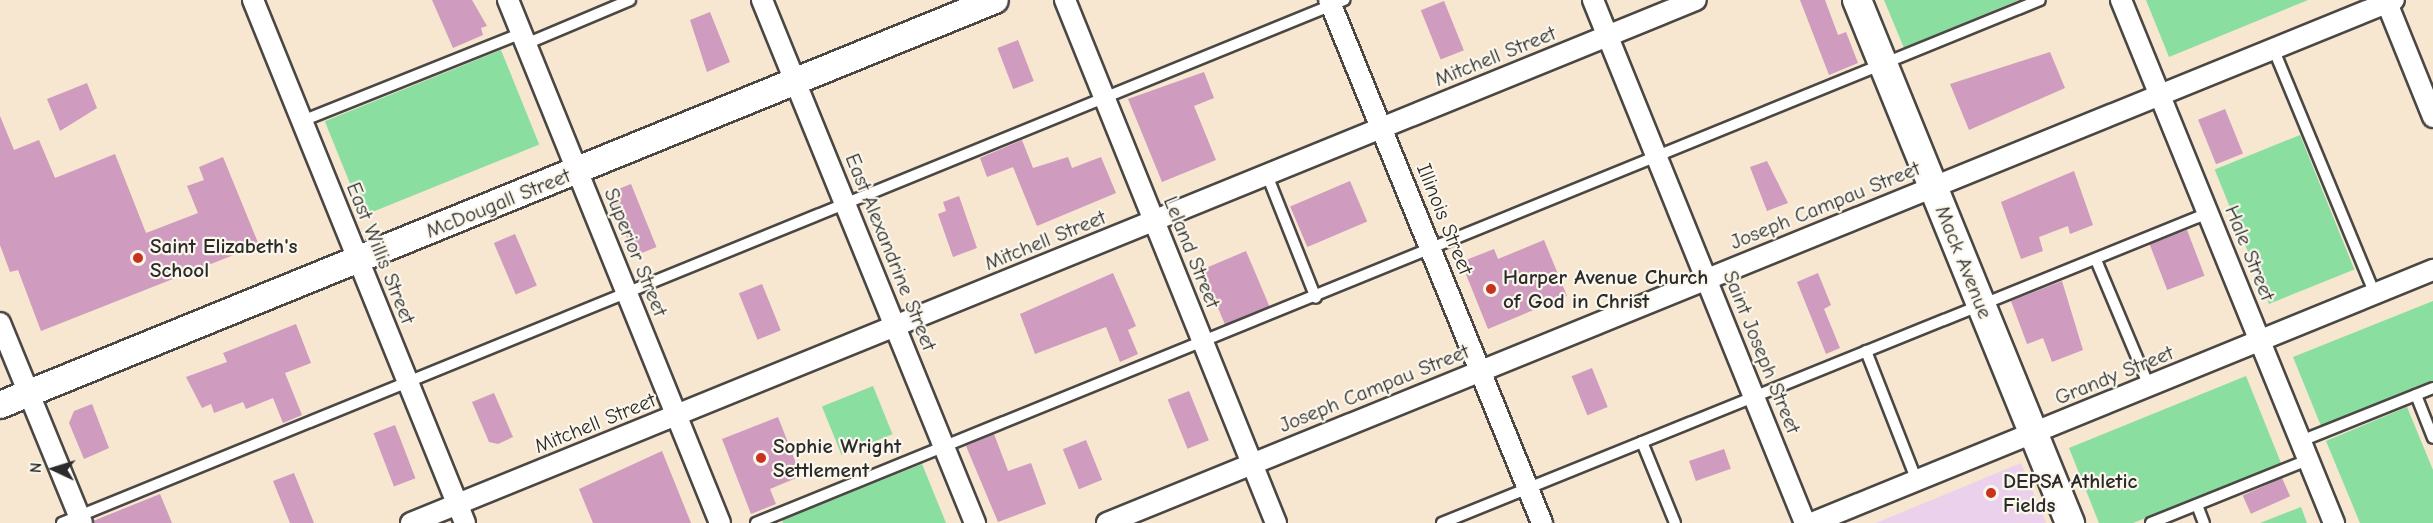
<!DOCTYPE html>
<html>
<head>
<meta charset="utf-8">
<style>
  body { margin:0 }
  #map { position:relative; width:2433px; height:523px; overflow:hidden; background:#f7e6d0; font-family:"Comic Neue",sans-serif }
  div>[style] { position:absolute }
  .built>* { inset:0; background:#ebd1eb }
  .green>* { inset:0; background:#89dea0; transform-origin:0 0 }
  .building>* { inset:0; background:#cf9bbe; transform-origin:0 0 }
  .roads { filter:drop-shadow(2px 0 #4a4744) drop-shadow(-2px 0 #4a4744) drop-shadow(0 2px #4a4744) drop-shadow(0 -2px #4a4744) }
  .service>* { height:10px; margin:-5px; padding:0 5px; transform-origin:5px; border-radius:5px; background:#fff }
  .minor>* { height:20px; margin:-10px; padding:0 10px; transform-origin:10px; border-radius:10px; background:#fff }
  .tertiary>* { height:26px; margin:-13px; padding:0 13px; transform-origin:13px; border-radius:13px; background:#fff }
  .secondary>* { height:28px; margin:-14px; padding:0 14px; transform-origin:14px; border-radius:14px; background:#fff }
  .dots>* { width:16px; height:16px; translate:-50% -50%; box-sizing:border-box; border:3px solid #fbf7ec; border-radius:50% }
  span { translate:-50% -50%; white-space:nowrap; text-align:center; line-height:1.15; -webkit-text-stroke:4.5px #fbf7ec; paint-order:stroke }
  .street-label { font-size:21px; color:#2b2b2b }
  .poi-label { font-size:21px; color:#2b2b2b; font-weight:700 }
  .left { translate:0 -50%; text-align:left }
  .north { position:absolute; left:24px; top:439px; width:60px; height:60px; -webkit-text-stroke:4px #fbf7ec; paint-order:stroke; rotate:274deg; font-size:16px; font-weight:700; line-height:24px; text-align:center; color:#2b2b2b }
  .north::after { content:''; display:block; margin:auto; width:21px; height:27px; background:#2b2b2b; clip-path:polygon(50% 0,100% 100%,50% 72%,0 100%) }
</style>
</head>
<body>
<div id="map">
  <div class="built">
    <div style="clip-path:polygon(2021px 463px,2046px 523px,1876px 523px)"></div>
  </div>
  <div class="green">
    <div style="clip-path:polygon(1884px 0,2019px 0,1904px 48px)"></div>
    <div style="clip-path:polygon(2146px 0,2308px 0,2169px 57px)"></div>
    <div style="left:501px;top:50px;width:102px;height:190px;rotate:68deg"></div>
    <div style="left:2300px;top:135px;width:145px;height:92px;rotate:68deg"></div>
    <div style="clip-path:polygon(2433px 301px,2433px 381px,2321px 426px,2293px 357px)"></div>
    <div style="clip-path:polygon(2246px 376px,2281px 463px,2133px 523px,2099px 523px,2069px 448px)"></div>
    <div style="left:873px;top:386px;width:52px;height:55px;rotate:68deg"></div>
    <div style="clip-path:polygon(2407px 407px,2433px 470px,2433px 523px,2360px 523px,2326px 441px)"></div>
    <div style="clip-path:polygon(922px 464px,946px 523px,783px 523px,782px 520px)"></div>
    <div style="clip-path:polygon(2301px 507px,2307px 523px,2260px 523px)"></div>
  </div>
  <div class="building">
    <div style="clip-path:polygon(432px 0,472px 0,487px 26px,481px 28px,483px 35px,453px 48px)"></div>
    <div style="clip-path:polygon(1800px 0,1825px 0,1838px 35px,1846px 32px,1858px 63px,1829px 75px)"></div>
    <div style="left:1444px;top:1px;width:53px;height:25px;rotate:68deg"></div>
    <div style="clip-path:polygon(710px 12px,730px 62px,707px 72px,690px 20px)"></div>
    <div style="left:1018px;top:40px;width:44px;height:22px;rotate:69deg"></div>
    <div style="clip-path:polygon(2050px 52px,2065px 88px,1969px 130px,1950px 84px)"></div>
    <div style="clip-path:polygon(1204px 72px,1214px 98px,1194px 106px,1216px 160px,1162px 182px,1128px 99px)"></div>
    <div style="clip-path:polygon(87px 83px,97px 108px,60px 131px,47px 99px)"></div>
    <div style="left:2225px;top:109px;width:48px;height:29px;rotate:68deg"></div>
    <div style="clip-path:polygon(0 116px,14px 150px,39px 140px,55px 178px,115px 154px,146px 233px,198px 213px,187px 186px,204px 180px,199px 167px,223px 157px,259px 245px,41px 331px,18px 270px,10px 272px,0 245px)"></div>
    <div style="clip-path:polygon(1022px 140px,1033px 168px,1068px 157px,1072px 168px,1101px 157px,1116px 193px,1037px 226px,1013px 167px,987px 177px,980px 158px)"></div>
    <div style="clip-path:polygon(1767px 161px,1788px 203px,1767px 211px,1750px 167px)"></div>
    <div style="clip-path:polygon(2074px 171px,2093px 225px,2070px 234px,2068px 226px,2039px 237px,2043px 251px,2021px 259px,2001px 202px)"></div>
    <div style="left:1350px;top:181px;width:44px;height:65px;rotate:67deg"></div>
    <div style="left:631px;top:184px;width:68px;height:24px;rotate:68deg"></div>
    <div style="clip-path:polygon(959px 196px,977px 248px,953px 257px,938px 214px,946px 211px,943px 202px)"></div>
    <div style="left:2187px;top:230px;width:49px;height:40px;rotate:69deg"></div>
    <div style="left:515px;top:234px;width:56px;height:23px;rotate:67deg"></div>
    <div style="clip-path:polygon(1544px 240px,1567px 296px,1488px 329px,1461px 262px,1494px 249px,1498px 259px)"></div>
    <div style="left:1246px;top:251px;width:60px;height:48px;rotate:67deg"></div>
    <div style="clip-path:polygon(1113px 273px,1136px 326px,1128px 330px,1138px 354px,1120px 362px,1106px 327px,1035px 354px,1020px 314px)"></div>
    <div style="clip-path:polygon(1818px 273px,1831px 305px,1824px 309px,1840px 348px,1826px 354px,1797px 282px)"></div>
    <div style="clip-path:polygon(2062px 281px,2083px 350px,2052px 362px,2043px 338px,2027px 344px,2011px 301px)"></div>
    <div style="left:762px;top:284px;width:50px;height:25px;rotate:68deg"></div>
    <div style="clip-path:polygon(296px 324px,311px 363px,285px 373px,302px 415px,283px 423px,273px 398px,246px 409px,243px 402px,214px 413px,211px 404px,202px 408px,186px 377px,227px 362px,223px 353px)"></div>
    <div style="left:1592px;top:368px;width:42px;height:22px;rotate:68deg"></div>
    <div style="left:1189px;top:391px;width:53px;height:23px;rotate:68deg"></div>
    <div style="clip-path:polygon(494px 393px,513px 437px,498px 444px,489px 442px,472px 402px)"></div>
    <div style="clip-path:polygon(92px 404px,109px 448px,84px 459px,69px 423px,74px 411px)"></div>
    <div style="clip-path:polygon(778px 417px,801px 476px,770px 489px,776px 504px,751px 514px,722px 439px)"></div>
    <div style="left:395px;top:425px;width:57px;height:23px;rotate:69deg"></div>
    <div style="clip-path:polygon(994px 434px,1008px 471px,1031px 463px,1046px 504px,998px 522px,966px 446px)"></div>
    <div style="left:1086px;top:440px;width:43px;height:25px;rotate:68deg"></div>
    <div style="left:1724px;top:449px;width:21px;height:37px;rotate:71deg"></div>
    <div style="clip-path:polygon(662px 451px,691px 523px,593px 523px,579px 489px)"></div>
    <div style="clip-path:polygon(294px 473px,314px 523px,290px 523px,273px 481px)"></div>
    <div style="left:2282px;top:478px;width:20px;height:43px;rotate:66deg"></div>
    <div style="clip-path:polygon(160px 494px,172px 523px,94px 523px,93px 521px)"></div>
  </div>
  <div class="roads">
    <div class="service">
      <div style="left:526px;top:44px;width:113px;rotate:-22.9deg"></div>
      <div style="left:2273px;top:48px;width:266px;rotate:67.5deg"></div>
      <div style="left:302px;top:121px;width:237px;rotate:-21.8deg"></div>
      <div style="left:1267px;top:175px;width:132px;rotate:68.3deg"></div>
      <div style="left:2096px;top:260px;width:137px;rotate:67.2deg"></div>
      <div style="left:1866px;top:351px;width:140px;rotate:68.6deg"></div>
      <div style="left:2416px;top:395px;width:46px;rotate:68.4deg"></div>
      <div style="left:2301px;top:441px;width:142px;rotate:-21.9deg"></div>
      <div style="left:1642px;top:442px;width:87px;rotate:67.8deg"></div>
      <div style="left:2197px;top:505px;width:19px;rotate:69deg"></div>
      <div style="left:62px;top:523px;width:1385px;rotate:-22.19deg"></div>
      <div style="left:756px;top:523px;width:1386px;rotate:-22.16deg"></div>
      <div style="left:1442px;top:523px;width:826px;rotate:-22.03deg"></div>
      <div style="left:2151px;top:523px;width:169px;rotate:-21.9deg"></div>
    </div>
    <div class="minor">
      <div style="left:253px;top:0;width:564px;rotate:67.93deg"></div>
      <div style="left:508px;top:0;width:564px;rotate:67.93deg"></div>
      <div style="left:762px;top:0;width:565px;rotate:67.84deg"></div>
      <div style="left:1065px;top:0;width:564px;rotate:68.03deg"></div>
      <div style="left:1329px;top:0;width:565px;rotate:67.84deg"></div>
      <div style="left:1593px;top:0;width:564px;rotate:67.93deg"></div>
      <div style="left:2121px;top:0;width:565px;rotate:67.84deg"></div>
      <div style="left:2387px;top:3px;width:123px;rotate:68deg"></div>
      <div style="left:0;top:323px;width:216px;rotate:67.7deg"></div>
      <div style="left:411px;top:523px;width:1387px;rotate:-22.15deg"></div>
      <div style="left:1107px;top:523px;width:1389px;rotate:-22.12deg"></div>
      <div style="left:1812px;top:523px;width:671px;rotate:-22.17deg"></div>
    </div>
    <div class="tertiary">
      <div style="left:0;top:405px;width:1074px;rotate:-22.15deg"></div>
    </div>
    <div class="secondary">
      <div style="left:1857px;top:0;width:565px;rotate:67.84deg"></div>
    </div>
  </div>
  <div class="dots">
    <div style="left:138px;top:258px;background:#c8321e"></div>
    <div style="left:1491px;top:289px;background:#c8321e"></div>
    <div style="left:761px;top:458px;background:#c8321e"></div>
    <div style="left:1991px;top:493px;background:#c8321e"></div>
  </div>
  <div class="street-label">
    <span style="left:1495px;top:56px;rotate:-22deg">Mitchell Street</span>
    <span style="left:498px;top:203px;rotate:-22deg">McDougall Street</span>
    <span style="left:1825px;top:205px;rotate:-22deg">Joseph Campau Street</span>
    <span style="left:1445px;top:219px;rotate:68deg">Illinois Street</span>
    <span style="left:1045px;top:240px;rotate:-22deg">Mitchell Street</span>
    <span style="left:636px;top:252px;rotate:68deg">Superior Street</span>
    <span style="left:891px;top:252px;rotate:68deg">East Alexandrine Street</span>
    <span style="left:1192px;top:252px;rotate:68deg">Leland Street</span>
    <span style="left:381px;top:253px;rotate:68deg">East Willis Street</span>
    <span style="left:2250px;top:253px;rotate:68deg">Hale Street</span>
    <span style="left:1964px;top:262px;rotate:68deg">Mack Avenue</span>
    <span style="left:1762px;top:352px;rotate:68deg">Saint Joseph Street</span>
    <span style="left:2114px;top:375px;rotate:-22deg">Grandy Street</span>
    <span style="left:1374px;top:388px;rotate:-22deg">Joseph Campau Street</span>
    <span style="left:595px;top:423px;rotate:-22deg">Mitchell Street</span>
  </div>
  <div class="poi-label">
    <span class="left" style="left:150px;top:258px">Saint Elizabeth's<br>School</span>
    <span class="left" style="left:1503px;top:289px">Harper Avenue Church<br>of God in Christ</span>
    <span class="left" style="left:773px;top:458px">Sophie Wright<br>Settlement</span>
    <span class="left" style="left:2003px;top:493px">DEPSA Athletic<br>Fields</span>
  </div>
  <div class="north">N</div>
</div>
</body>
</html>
